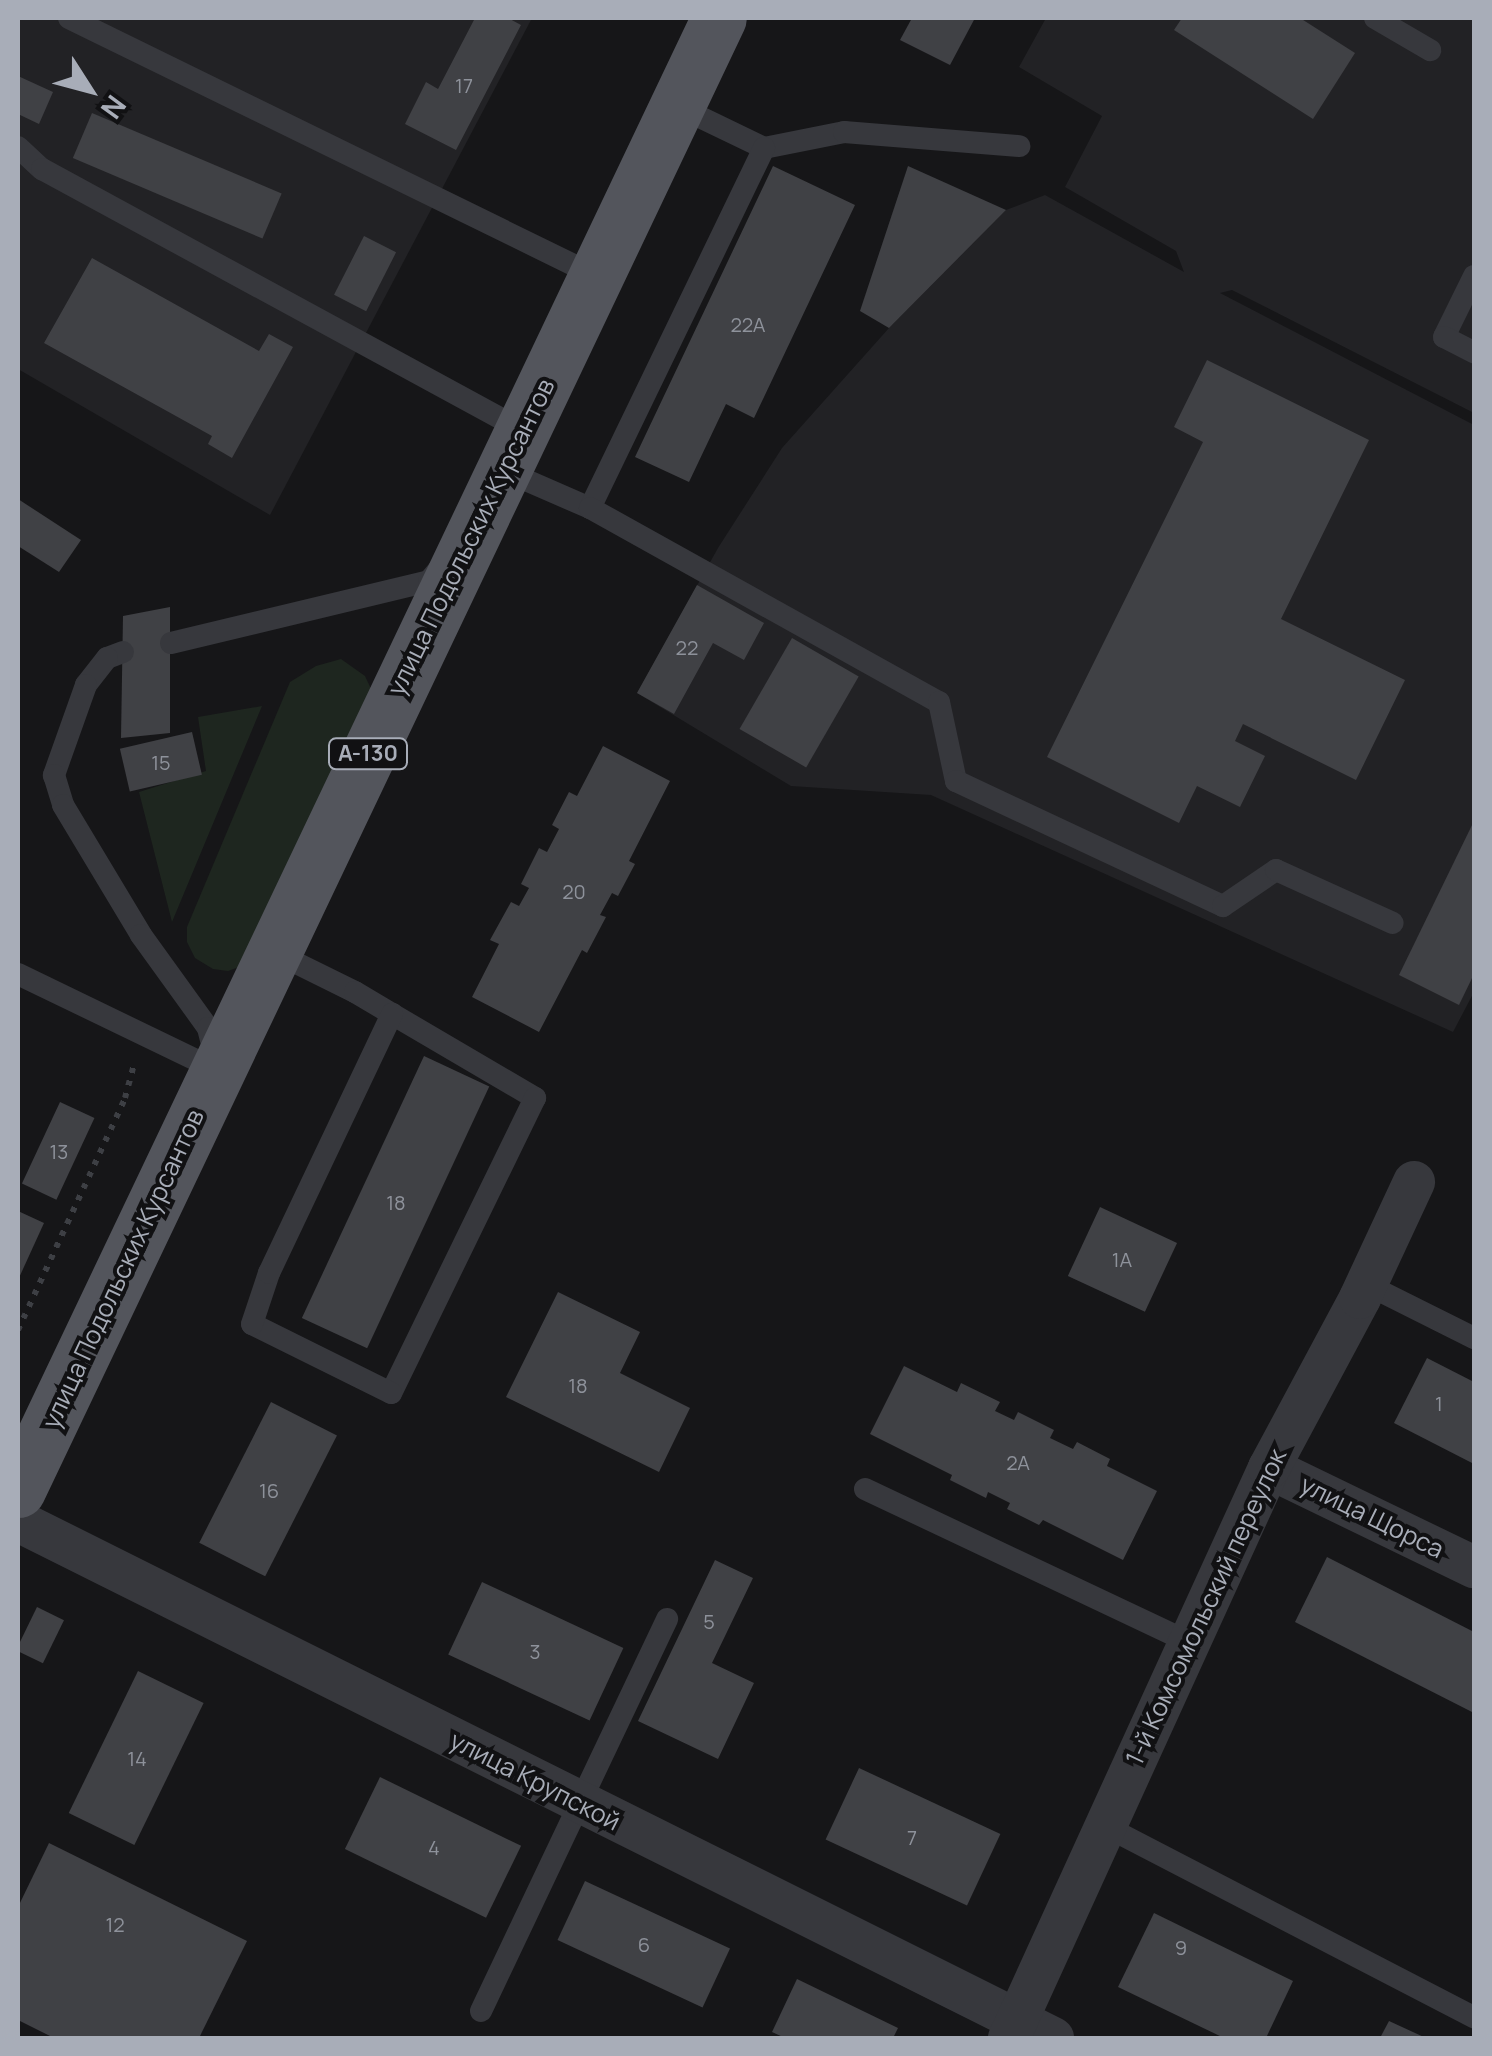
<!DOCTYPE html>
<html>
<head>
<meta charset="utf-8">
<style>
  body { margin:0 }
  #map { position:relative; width:1492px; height:2056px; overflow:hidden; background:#161618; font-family:Manrope,sans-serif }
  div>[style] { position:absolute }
  .built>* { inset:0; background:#222225 }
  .green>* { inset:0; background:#1e261f }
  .building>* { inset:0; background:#404145; transform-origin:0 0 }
  .path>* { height:6px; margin-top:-3px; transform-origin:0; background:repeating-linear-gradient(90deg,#3d3f44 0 5px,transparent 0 13px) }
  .lane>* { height:22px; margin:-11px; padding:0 11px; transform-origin:11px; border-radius:11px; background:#37383d }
  .street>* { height:42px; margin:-21px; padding:0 21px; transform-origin:21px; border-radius:21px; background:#37383d }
  .primary>* { height:55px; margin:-27.5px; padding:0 27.5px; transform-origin:27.5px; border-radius:27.5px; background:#53555c }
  span { translate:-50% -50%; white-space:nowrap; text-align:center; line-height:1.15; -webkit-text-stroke:8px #111113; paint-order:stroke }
  .number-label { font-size:20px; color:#8e929b }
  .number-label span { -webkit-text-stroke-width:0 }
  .shield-label span { padding:2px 8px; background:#111113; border:2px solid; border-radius:8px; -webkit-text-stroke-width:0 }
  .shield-label { font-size:22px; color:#a8adb8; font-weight:700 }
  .street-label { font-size:25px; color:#a8adb8 }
  .frame { position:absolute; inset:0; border:20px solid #a8adb8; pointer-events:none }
  .north { position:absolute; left:40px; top:40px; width:100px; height:100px; -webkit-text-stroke:8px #111113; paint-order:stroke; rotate:126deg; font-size:28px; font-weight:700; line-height:40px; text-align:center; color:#a8adb8 }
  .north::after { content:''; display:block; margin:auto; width:35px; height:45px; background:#a8adb8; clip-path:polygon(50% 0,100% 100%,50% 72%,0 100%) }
</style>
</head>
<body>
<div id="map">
  <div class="built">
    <div style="clip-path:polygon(18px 18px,532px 18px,270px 515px,18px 369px)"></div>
    <div style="clip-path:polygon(1046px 18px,1474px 18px,1474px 413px,1232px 290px,1220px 293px,1474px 425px,1474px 992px,1453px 1032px,931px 795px,791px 786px,637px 693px,718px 548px,782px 448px,889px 328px,1006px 210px,1045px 195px,1184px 272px,1176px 251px,1065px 187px,1102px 116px,1019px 67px)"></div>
  </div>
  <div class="green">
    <div style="clip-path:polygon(341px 659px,365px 676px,372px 691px,247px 964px,228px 971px,213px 969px,195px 958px,187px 942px,187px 927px,290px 682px,316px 666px)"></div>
    <div style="clip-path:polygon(262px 706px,172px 922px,139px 792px,206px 771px,198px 717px)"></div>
  </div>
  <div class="building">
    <div style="clip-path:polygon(475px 18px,508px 18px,521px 25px,456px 150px,405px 124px,426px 82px,438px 89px)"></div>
    <div style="clip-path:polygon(912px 18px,975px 18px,950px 65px,900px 40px)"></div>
    <div style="clip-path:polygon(1182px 18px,1300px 18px,1355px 53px,1313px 119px,1174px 30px)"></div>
    <div style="clip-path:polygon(18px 76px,53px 92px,39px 124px,18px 114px)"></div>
    <div style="left:92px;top:113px;width:206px;height:49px;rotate:23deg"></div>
    <div style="clip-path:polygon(773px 166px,855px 205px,754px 418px,726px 404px,689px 482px,635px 457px)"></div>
    <div style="clip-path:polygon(908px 166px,1006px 210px,889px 328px,860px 311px)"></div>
    <div style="left:364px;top:236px;width:36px;height:66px;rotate:27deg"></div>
    <div style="clip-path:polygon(92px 258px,259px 351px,269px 334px,293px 347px,232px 458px,208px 444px,212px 436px,44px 343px)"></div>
    <div style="clip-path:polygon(1207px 360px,1369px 440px,1281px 619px,1405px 680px,1356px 780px,1243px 724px,1235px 741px,1265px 756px,1240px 807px,1197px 786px,1179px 823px,1047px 757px,1203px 442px,1174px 427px)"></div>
    <div style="clip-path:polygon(18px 499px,81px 540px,59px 572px,18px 546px)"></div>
    <div style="clip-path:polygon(697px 585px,764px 623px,744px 660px,713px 643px,674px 714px,637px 693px)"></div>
    <div style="clip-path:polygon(170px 607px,170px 733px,121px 738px,123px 616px)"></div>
    <div style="left:792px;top:638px;width:77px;height:105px;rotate:30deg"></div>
    <div style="left:192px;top:732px;width:44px;height:74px;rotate:77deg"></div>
    <div style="clip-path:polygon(603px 746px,670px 781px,629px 861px,635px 864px,618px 896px,612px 893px,600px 915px,606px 917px,587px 953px,582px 950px,539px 1032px,472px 997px,499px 944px,490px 940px,511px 902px,519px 906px,529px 888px,521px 884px,539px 848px,547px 852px,559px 829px,552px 825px,569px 792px,577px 796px)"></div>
    <div style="clip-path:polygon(1474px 821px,1474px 974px,1459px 1005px,1399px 975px)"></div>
    <div style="left:424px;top:1056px;width:72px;height:289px;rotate:25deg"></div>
    <div style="left:60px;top:1102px;width:38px;height:90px;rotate:25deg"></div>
    <div style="left:1100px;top:1207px;width:85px;height:76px;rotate:25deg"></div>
    <div style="clip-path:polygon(18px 1211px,44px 1223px,18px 1280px)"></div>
    <div style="clip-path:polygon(558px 1292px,640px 1332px,620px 1373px,690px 1408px,659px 1472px,506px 1397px)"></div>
    <div style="clip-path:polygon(1427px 1358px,1474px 1382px,1474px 1464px,1394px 1423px)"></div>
    <div style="clip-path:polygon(904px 1366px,957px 1392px,961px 1383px,1000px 1402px,995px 1411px,1014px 1420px,1018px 1412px,1054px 1430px,1050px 1438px,1073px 1449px,1077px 1442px,1110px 1459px,1107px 1466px,1157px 1491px,1123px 1560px,1043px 1520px,1039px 1525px,1007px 1509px,1010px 1503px,988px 1492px,986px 1498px,950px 1480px,952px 1475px,870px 1434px)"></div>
    <div style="left:271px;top:1402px;width:74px;height:158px;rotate:27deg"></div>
    <div style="clip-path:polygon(1327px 1557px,1474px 1632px,1474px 1713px,1295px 1622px)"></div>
    <div style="clip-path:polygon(715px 1560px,753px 1578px,712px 1663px,754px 1683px,718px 1759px,638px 1721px)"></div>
    <div style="left:482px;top:1582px;width:156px;height:80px;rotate:25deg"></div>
    <div style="left:37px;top:1607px;width:30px;height:48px;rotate:26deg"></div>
    <div style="left:138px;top:1671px;width:73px;height:158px;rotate:26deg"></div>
    <div style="left:859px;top:1768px;width:156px;height:79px;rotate:25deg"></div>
    <div style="left:380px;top:1777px;width:157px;height:80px;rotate:26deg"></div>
    <div style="clip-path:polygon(49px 1843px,247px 1941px,199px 2038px,54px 2038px,18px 2020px,18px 1907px)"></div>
    <div style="left:585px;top:1881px;width:160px;height:65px;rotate:25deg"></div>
    <div style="clip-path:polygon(1154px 1913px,1293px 1981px,1266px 2038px,1224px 2038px,1118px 1987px)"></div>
    <div style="clip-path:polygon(797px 1979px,898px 2028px,893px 2038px,785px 2038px,772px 2032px)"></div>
    <div style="clip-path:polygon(1389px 2021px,1426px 2038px,1380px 2038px)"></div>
  </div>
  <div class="path">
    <div style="left:18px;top:1330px;width:255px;rotate:-65.2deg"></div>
    <div style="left:125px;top:1098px;width:38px;rotate:-75deg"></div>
  </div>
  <div class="lane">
    <div style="left:69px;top:18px;width:587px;rotate:26.08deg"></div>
    <div style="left:1375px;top:18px;width:64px;rotate:30.2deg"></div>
    <div style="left:677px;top:106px;width:97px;rotate:25.8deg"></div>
    <div style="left:764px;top:148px;width:82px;rotate:-11.3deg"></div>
    <div style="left:844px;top:132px;width:176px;rotate:4.6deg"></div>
    <div style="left:18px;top:147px;width:33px;rotate:43deg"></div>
    <div style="left:42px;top:169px;width:546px;rotate:28.54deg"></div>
    <div style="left:1474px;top:276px;width:68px;rotate:116.2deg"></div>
    <div style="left:1444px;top:337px;width:34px;rotate:27deg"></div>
    <div style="left:503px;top:470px;width:95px;rotate:23.6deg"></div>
    <div style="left:590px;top:508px;width:400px;rotate:-64.2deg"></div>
    <div style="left:590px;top:508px;width:399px;rotate:29.1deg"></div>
    <div style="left:939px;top:702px;width:81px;rotate:77.9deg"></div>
    <div style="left:956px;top:781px;width:295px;rotate:25.1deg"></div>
    <div style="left:1223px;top:906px;width:64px;rotate:-34.2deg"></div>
    <div style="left:1276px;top:870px;width:128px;rotate:24.4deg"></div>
    <div style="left:171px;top:643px;width:265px;rotate:-13.5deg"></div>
    <div style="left:429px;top:581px;width:17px;rotate:-50deg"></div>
    <div style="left:123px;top:652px;width:17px;rotate:159deg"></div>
    <div style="left:107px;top:658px;width:34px;rotate:128deg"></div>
    <div style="left:86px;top:685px;width:96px;rotate:109.6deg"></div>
    <div style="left:54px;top:775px;width:31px;rotate:73deg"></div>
    <div style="left:63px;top:805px;width:152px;rotate:59deg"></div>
    <div style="left:141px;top:935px;width:115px;rotate:54.2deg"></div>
    <div style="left:208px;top:1028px;width:30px;rotate:76deg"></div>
    <div style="left:274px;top:952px;width:90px;rotate:26.3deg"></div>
    <div style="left:355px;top:992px;width:43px;rotate:30.7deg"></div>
    <div style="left:392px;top:1014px;width:166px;rotate:30.4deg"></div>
    <div style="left:535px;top:1098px;width:328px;rotate:116deg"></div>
    <div style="left:391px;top:1393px;width:155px;rotate:-153.6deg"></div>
    <div style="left:252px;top:1324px;width:54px;rotate:-71.6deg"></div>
    <div style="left:269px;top:1273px;width:287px;rotate:-64.6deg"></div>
    <div style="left:18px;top:974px;width:221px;rotate:25.8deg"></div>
    <div style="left:1366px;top:1284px;width:121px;rotate:26.6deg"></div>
    <div style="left:865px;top:1489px;width:358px;rotate:25.3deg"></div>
    <div style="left:1105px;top:1826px;width:416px;rotate:27.4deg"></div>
    <div style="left:481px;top:2011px;width:434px;rotate:-64.6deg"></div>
  </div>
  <div class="street">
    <div style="left:1269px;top:1468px;width:228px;rotate:25.8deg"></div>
    <div style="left:18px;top:1521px;width:1157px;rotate:26.54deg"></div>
    <div style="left:1009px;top:2038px;width:626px;rotate:-65.48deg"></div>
    <div style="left:1269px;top:1468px;width:193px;rotate:-61.8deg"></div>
    <div style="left:1360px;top:1298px;width:128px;rotate:-65deg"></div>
  </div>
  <div class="primary">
    <div style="left:18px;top:1490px;width:1630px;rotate:-64.54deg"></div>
  </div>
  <div class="number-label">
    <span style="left:464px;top:85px">17</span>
    <span style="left:748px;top:324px">22А</span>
    <span style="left:687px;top:647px">22</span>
    <span style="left:161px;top:762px">15</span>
    <span style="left:574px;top:891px">20</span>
    <span style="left:59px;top:1151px">13</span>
    <span style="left:396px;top:1202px">18</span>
    <span style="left:1122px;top:1259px">1А</span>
    <span style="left:578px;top:1385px">18</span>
    <span style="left:1439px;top:1403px">1</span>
    <span style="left:1018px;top:1462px">2А</span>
    <span style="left:269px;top:1490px">16</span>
    <span style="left:709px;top:1621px">5</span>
    <span style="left:535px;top:1651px">3</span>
    <span style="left:137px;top:1758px">14</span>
    <span style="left:912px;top:1837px">7</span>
    <span style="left:434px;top:1847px">4</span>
    <span style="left:115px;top:1924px">12</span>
    <span style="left:644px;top:1944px">6</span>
    <span style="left:1181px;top:1947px">9</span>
  </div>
  <div class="shield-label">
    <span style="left:368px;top:754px">А-130</span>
  </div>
  <div class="street-label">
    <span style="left:471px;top:537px;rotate:-64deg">улица Подольских Курсантов</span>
    <span style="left:123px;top:1269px;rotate:-65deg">улица Подольских Курсантов</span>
    <span style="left:1372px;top:1517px;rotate:26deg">улица Щорса</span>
    <span style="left:1206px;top:1607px;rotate:-65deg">1-й Комсомольский переулок</span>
    <span style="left:535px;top:1781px;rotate:27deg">улица Крупской</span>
  </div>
  <div class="frame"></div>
  <div class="north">N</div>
</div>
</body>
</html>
